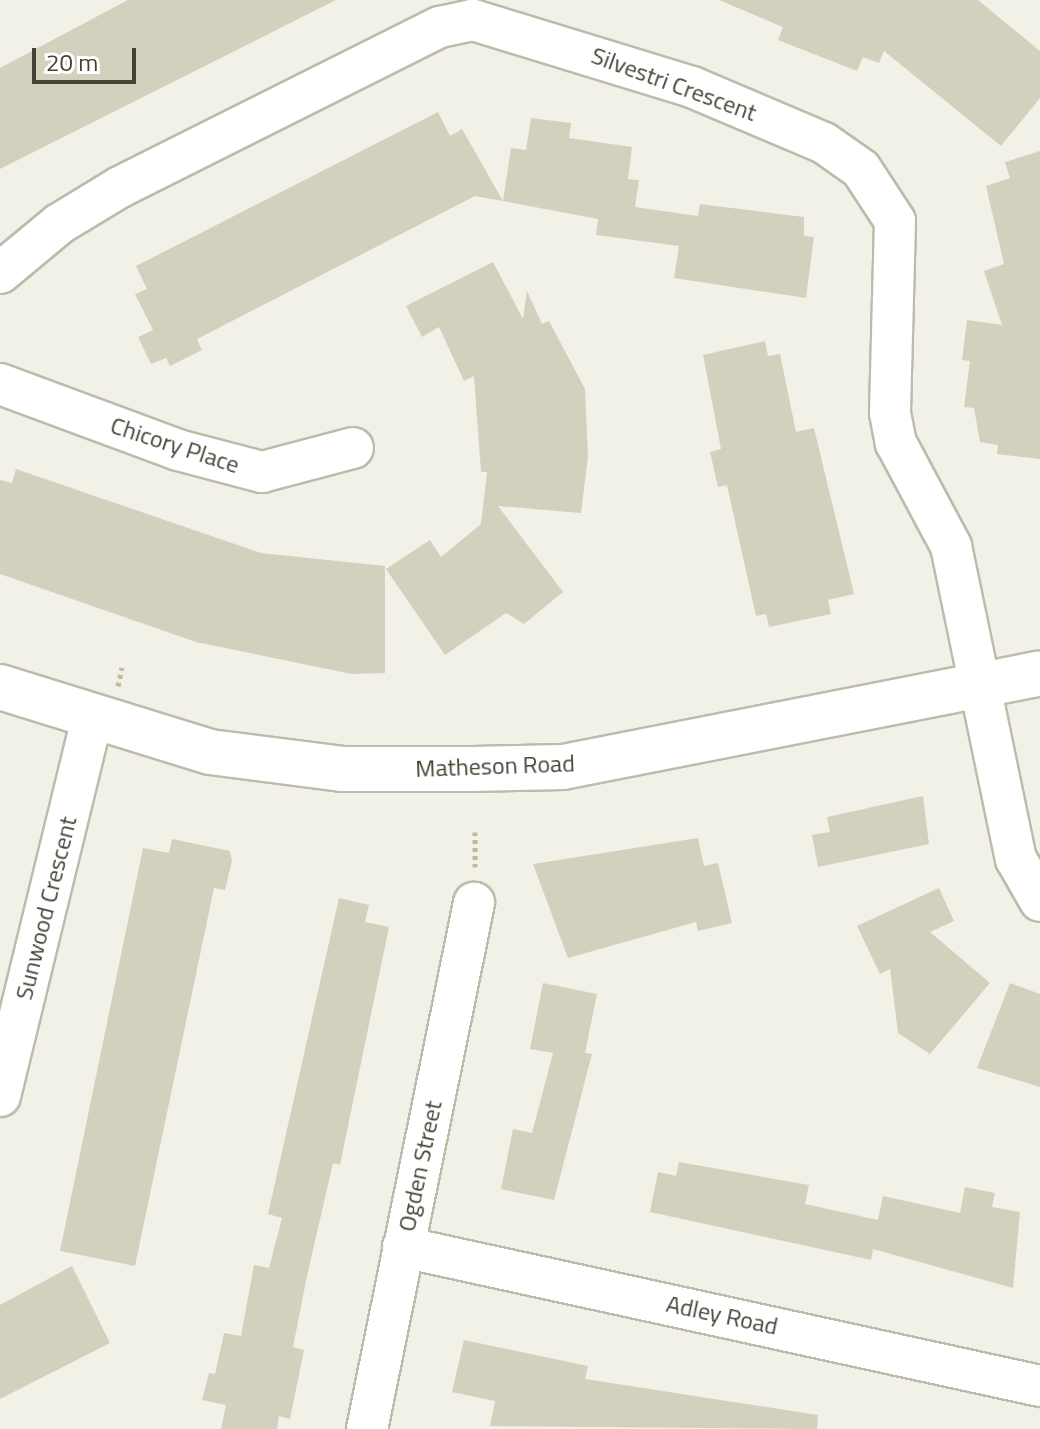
<!DOCTYPE html>
<html>
<head>
<meta charset="utf-8">
<style>
  body { margin:0 }
  #map { position:relative; width:1040px; height:1429px; overflow:hidden; background:#f2f1e7; font-family:"Titillium Web",sans-serif }
  div>[style] { position:absolute }
  .building>* { inset:0; background:#d3d0bd }
  .path>* { height:5px; margin-top:-2.5px; transform-origin:0; background:repeating-linear-gradient(90deg,#beba9c 0 4px,transparent 0 8px) }
  .roads { filter:drop-shadow(2px 0 #bdbbaa) drop-shadow(-2px 0 #bdbbaa) drop-shadow(0 2px #bdbbaa) drop-shadow(0 -2px #bdbbaa) }
  .minor>* { height:40px; margin:-20px; padding:0 20px; transform-origin:20px; border-radius:20px; background:#fff }
  .tertiary>* { height:44px; margin:-22px; padding:0 22px; transform-origin:22px; border-radius:22px; background:#fff }
  span { translate:-50% -50%; white-space:nowrap; text-align:center; line-height:1.15; -webkit-text-stroke:6px #fff; paint-order:stroke }
  .street-label { font-size:24px; color:#454336 }
  .scale { position:absolute; left:32px; top:48px; width:104px; height:36px; box-sizing:border-box; border:4px solid #454336; border-top:0; padding-left:10px; font-size:24px; line-height:28px; white-space:nowrap; color:#454336; -webkit-text-stroke:6px #fff; paint-order:stroke }
</style>
</head>
<body>
<div id="map">
  <div class="building">
    <div style="clip-path:polygon(128px 0,336px 0,0 169px,0 68px)"></div>
    <div style="clip-path:polygon(719px 0,978px 0,1040px 51px,1040px 98px,1001px 146px,884px 51px,879px 63px,863px 57px,857px 71px,778px 40px,783px 27px)"></div>
    <div style="clip-path:polygon(438px 112px,450px 136px,462px 129px,503px 201px,475px 196px,197px 339px,202px 350px,170px 366px,166px 358px,151px 364px,138px 337px,153px 330px,135px 294px,147px 289px,136px 266px)"></div>
    <div style="clip-path:polygon(531px 118px,571px 123px,569px 138px,632px 147px,628px 179px,639px 180px,635px 207px,698px 216px,700px 204px,804px 217px,804px 236px,814px 237px,806px 298px,674px 278px,679px 246px,596px 235px,598px 219px,503px 201px,511px 148px,526px 150px)"></div>
    <div style="clip-path:polygon(1040px 151px,1040px 459px,997px 454px,998px 445px,980px 442px,974px 408px,964px 407px,970px 361px,962px 360px,967px 320px,1002px 325px,984px 271px,1004px 264px,986px 186px,1010px 178px,1005px 162px)"></div>
    <div style="clip-path:polygon(493px 262px,523px 319px,527px 291px,542px 324px,549px 321px,585px 389px,588px 457px,581px 513px,498px 506px,563px 592px,524px 624px,506px 613px,445px 655px,386px 569px,430px 540px,441px 557px,481px 524px,487px 472px,481px 472px,474px 376px,464px 381px,439px 327px,422px 337px,406px 306px)"></div>
    <div style="clip-path:polygon(765px 341px,768px 356px,780px 354px,796px 432px,814px 428px,854px 594px,828px 600px,831px 614px,769px 627px,766px 614px,756px 616px,727px 485px,718px 487px,710px 452px,721px 449px,703px 355px)"></div>
    <div style="clip-path:polygon(16px 469px,261px 553px,385px 566px,385px 673px,352px 674px,196px 642px,0 574px,0 480px,12px 483px)"></div>
    <div style="clip-path:polygon(923px 796px,929px 844px,818px 867px,812px 835px,830px 832px,827px 817px)"></div>
    <div style="clip-path:polygon(698px 838px,704px 866px,718px 863px,732px 923px,698px 931px,696px 922px,568px 958px,533px 864px)"></div>
    <div style="clip-path:polygon(172px 839px,230px 851px,232px 861px,225px 890px,214px 888px,135px 1266px,60px 1251px,143px 848px,169px 853px)"></div>
    <div style="clip-path:polygon(939px 888px,954px 921px,930px 932px,990px 983px,930px 1054px,898px 1033px,890px 969px,880px 974px,857px 926px)"></div>
    <div style="clip-path:polygon(339px 898px,369px 905px,365px 922px,389px 927px,340px 1165px,333px 1163px,307px 1276px,293px 1347px,304px 1350px,290px 1419px,279px 1416px,277px 1429px,221px 1429px,226px 1405px,202px 1400px,209px 1373px,215px 1374px,224px 1333px,241px 1336px,254px 1265px,269px 1268px,282px 1218px,268px 1214px)"></div>
    <div style="clip-path:polygon(543px 983px,597px 994px,585px 1053px,592px 1054px,554px 1200px,501px 1189px,513px 1129px,532px 1133px,553px 1053px,530px 1049px)"></div>
    <div style="clip-path:polygon(1010px 983px,1040px 994px,1040px 1087px,977px 1068px)"></div>
    <div style="clip-path:polygon(679px 1162px,809px 1185px,805px 1204px,878px 1220px,883px 1196px,960px 1213px,965px 1187px,995px 1193px,992px 1207px,1020px 1212px,1013px 1288px,873px 1249px,871px 1260px,650px 1212px,658px 1172px,676px 1176px)"></div>
    <div style="clip-path:polygon(72px 1266px,110px 1343px,0 1399px,0 1305px)"></div>
    <div style="clip-path:polygon(464px 1340px,588px 1366px,585px 1379px,818px 1415px,817px 1429px,490px 1426px,495px 1401px,452px 1392px)"></div>
  </div>
  <div class="path">
    <div style="left:118px;top:686px;width:19px;rotate:-78deg"></div>
    <div style="left:475px;top:867px;width:35px;rotate:-90deg"></div>
  </div>
  <div class="roads">
    <div class="minor">
      <div style="left:0;top:273px;width:77px;rotate:-39.7deg"></div>
      <div style="left:59px;top:224px;width:71px;rotate:-31.2deg"></div>
      <div style="left:120px;top:187px;width:358px;rotate:-26.6deg"></div>
      <div style="left:440px;top:27px;width:34px;rotate:-12deg"></div>
      <div style="left:473px;top:20px;width:229px;rotate:17deg"></div>
      <div style="left:692px;top:87px;width:143px;rotate:23deg"></div>
      <div style="left:824px;top:143px;width:45px;rotate:35.1deg"></div>
      <div style="left:861px;top:169px;width:62px;rotate:56.8deg"></div>
      <div style="left:895px;top:221px;width:192px;rotate:91.5deg"></div>
      <div style="left:890px;top:413px;width:31px;rotate:79deg"></div>
      <div style="left:896px;top:443px;width:117px;rotate:61.9deg"></div>
      <div style="left:951px;top:546px;width:320px;rotate:78.3deg"></div>
      <div style="left:1016px;top:859px;width:48px;rotate:60.3deg"></div>
      <div style="left:0;top:384px;width:190px;rotate:20.3deg"></div>
      <div style="left:178px;top:450px;width:87px;rotate:14.7deg"></div>
      <div style="left:262px;top:472px;width:94px;rotate:-14.8deg"></div>
      <div style="left:0;top:1096px;width:387px;rotate:-76.3deg"></div>
      <div style="left:403px;top:1247px;width:652px;rotate:12.31deg"></div>
      <div style="left:367px;top:1429px;width:537px;rotate:-78.5deg"></div>
    </div>
    <div class="tertiary">
      <div style="left:0;top:687px;width:220px;rotate:17.2deg"></div>
      <div style="left:210px;top:752px;width:133px;rotate:7.3deg"></div>
      <div style="left:342px;top:769px;width:131px"></div>
      <div style="left:473px;top:769px;width:90px;rotate:-1.3deg"></div>
      <div style="left:563px;top:767px;width:486px;rotate:-11.1deg"></div>
    </div>
  </div>
  <div class="street-label">
    <span style="left:674px;top:84px;rotate:20deg">Silvestri Crescent</span>
    <span style="left:175px;top:445px;rotate:18deg">Chicory Place</span>
    <span style="left:495px;top:766px;rotate:-2deg">Matheson Road</span>
    <span style="left:46px;top:908px;rotate:-76deg">Sunwood Crescent</span>
    <span style="left:420px;top:1166px;rotate:-78deg">Ogden Street</span>
    <span style="left:722px;top:1315px;rotate:12deg">Adley Road</span>
  </div>
  <div class="scale">20 m</div>
</div>
</body>
</html>
